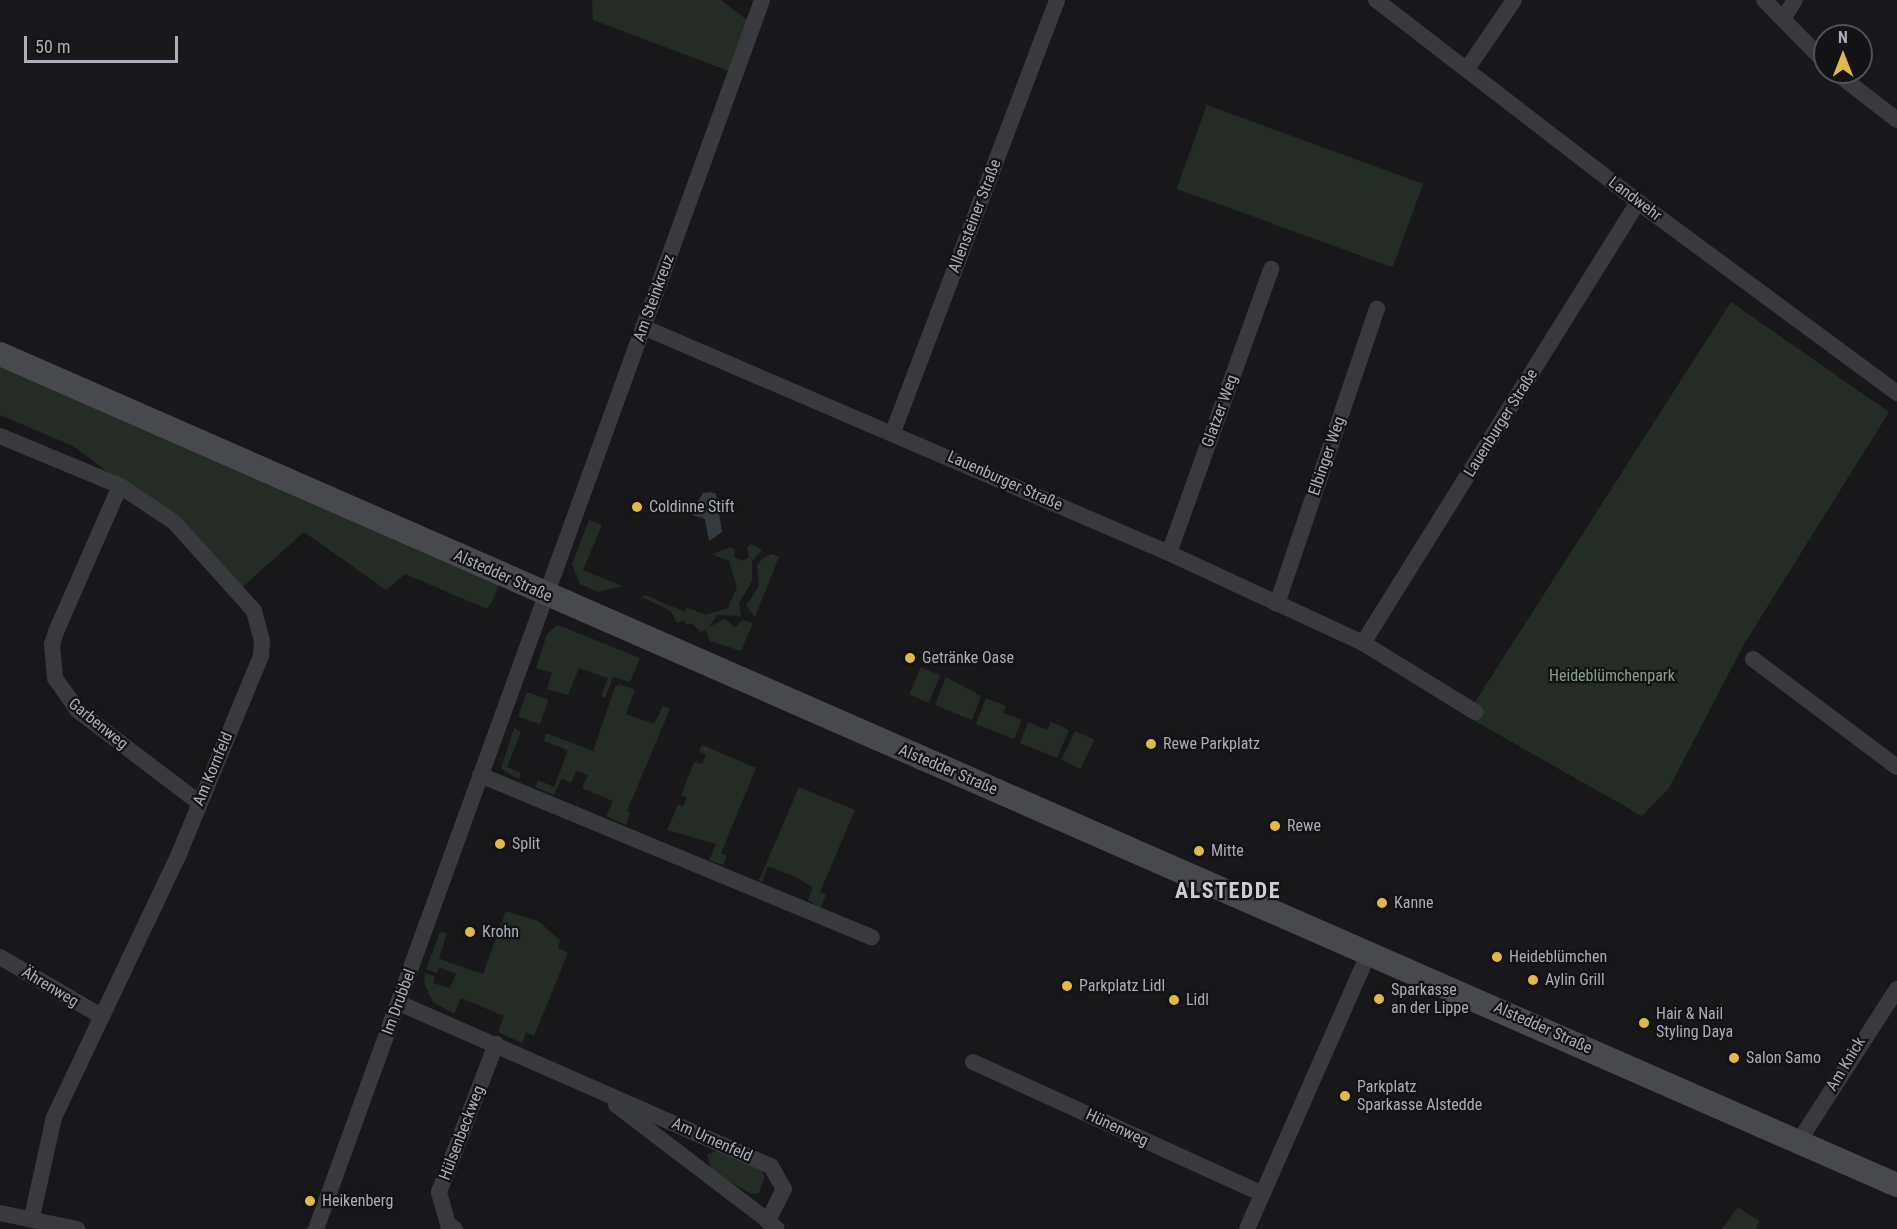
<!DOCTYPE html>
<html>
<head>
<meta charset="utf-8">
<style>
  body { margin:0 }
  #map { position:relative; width:1897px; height:1229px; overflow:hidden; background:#18181a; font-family:"Roboto Condensed",sans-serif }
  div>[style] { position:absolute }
  .green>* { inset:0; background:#242c26; transform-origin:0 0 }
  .water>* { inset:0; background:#323a42 }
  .street>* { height:16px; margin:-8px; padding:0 8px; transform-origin:8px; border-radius:8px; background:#393a3e }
  .secondary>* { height:24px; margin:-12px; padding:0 12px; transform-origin:12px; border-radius:12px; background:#47494e }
  .dots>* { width:16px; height:16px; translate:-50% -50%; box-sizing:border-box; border:3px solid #131315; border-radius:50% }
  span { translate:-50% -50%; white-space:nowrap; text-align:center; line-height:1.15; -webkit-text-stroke:4.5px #131315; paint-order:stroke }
  .street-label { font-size:16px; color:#abaeb8 }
  .poi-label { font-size:16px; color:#abaeb8 }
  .left { translate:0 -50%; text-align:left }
  .park-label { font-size:16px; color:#84a188 }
  .district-label { font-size:22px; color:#ccced5; font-weight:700; letter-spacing:1.5px }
  .north { position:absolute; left:1813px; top:24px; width:60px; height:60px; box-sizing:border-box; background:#131315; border:2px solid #505156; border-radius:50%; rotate:0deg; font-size:16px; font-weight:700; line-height:24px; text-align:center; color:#abaeb8 }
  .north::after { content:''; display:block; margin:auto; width:21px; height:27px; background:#e2b948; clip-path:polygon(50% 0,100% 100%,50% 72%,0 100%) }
  .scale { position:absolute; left:24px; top:36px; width:154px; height:27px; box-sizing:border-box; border:3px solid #abaeb8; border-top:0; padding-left:8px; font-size:18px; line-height:21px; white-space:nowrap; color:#abaeb8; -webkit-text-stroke:4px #131315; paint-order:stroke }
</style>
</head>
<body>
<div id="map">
  <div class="green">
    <div style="clip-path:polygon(592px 0,721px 0,751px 23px,734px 73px,593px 20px)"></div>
    <div style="left:1207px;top:105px;width:230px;height:89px;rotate:20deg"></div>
    <div style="clip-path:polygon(1731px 302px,1889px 412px,1744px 644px,1669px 788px,1642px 816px,1466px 716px)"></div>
    <div style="clip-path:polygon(0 354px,503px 576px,492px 601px,487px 609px,405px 574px,386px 590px,304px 532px,238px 591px,174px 522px,73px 446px,0 415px)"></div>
    <div style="clip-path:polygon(589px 520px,602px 525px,583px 570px,622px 586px,598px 592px,580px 584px,572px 564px)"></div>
    <div style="clip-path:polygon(752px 544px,762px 550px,752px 561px,752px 581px,739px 603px,741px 616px,717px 615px,709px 627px,725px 619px,735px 627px,743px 620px,753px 623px,741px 651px,710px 641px,706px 630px,701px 632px,691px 623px,686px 625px,684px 620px,677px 623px,671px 611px,642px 597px,645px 595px,685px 612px,686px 607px,706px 615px,728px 608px,737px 587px,729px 561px,712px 554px,731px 547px,735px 550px,734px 557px,742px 561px,749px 557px,747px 547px)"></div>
    <div style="clip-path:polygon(772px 554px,779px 557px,755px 617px,746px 606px,759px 586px,757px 566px,762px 559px)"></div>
    <div style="clip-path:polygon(558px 625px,640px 658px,630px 682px,613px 677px,605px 698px,601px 696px,608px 678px,579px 668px,568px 695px,547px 689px,552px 673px,536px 668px,547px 634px)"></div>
    <div style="left:921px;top:667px;width:21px;height:30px;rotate:23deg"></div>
    <div style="clip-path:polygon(946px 677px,981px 696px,972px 720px,935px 705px)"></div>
    <div style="clip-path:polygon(620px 684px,635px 690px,626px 714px,654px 724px,663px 706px,670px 709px,627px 811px,630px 813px,626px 825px,606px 816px,613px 801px,582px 788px,588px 775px,576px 771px,571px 783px,562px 778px,554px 795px,535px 787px,538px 780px,554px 787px,568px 750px,544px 741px,546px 733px,593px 751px,615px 687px)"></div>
    <div style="left:527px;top:692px;width:23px;height:26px;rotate:20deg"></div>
    <div style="clip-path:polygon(986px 698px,1006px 706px,1003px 713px,1022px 720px,1014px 739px,976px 724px)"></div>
    <div style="clip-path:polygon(1028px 722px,1047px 730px,1051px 722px,1069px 730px,1057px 758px,1020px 743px)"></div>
    <div style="clip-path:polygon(514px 728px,521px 732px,507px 767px,521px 773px,519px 779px,501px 769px)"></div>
    <div style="left:1075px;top:731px;width:21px;height:32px;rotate:25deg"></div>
    <div style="clip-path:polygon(702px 745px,756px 768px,721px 853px,727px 856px,723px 865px,709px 860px,716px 844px,667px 830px,678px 805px,683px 806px,687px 798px,681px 795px,694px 762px,702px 764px,706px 755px,699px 751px)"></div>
    <div style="clip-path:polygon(799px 787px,855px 810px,820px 892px,826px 895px,820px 908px,808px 900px,813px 888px,798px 878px,768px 866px,762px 882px,759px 880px)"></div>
    <div style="clip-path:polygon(506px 911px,538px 921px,560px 940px,558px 948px,568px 953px,534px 1036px,526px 1032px,522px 1043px,498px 1032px,504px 1016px,461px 998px,454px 1014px,433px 1002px,424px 983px,425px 973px,435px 976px,433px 983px,450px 988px,456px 974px,439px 967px,437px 973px,426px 969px,440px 932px,447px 933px,439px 959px,483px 974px)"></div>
    <div style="clip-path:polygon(718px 1150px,759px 1168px,765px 1176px,759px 1193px,751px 1194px,712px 1171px,707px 1155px)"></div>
    <div style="clip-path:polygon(1738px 1207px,1759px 1221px,1756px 1229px,1722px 1229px)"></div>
  </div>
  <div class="water">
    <div style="clip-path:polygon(711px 492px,716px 494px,722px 532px,709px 541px,705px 519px,692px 515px,692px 511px,703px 493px)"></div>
  </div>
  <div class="street">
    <div style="left:1376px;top:0;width:331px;rotate:37.6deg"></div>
    <div style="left:1638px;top:202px;width:322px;rotate:36.4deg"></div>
    <div style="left:1764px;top:0;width:87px;rotate:45.5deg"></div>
    <div style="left:1784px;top:18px;width:21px;rotate:-59deg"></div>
    <div style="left:1467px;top:69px;width:83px;rotate:-55.7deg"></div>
    <div style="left:1835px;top:72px;width:78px;rotate:37.7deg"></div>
    <div style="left:643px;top:327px;width:572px;rotate:23.25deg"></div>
    <div style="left:1169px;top:553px;width:214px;rotate:24.9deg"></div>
    <div style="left:1363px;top:643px;width:132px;rotate:31.6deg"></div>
    <div style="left:893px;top:432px;width:462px;rotate:-69.2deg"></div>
    <div style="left:0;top:436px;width:130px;rotate:22.6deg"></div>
    <div style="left:120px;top:486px;width:65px;rotate:33.7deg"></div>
    <div style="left:174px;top:522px;width:120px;rotate:48deg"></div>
    <div style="left:254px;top:611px;width:31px;rotate:75deg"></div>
    <div style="left:262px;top:641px;width:15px;rotate:94deg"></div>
    <div style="left:261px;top:656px;width:212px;rotate:112.5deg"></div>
    <div style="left:180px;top:852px;width:293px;rotate:115.4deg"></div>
    <div style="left:54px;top:1117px;width:102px;rotate:102.4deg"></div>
    <div style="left:120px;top:486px;width:159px;rotate:113.7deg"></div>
    <div style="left:56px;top:632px;width:13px;rotate:108deg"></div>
    <div style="left:52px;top:644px;width:34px;rotate:85deg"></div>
    <div style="left:55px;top:678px;width:39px;rotate:55deg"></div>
    <div style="left:77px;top:710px;width:152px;rotate:37.2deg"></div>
    <div style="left:1169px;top:553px;width:302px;rotate:-70.2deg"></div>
    <div style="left:1277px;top:604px;width:312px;rotate:-71.3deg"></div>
    <div style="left:1363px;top:643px;width:520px;rotate:-58.05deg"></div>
    <div style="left:1753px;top:659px;width:180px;rotate:36.9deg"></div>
    <div style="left:480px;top:775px;width:424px;rotate:22.5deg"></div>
    <div style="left:0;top:957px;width:117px;rotate:30.3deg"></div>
    <div style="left:399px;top:1003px;width:406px;rotate:23.7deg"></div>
    <div style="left:771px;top:1166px;width:26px;rotate:61deg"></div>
    <div style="left:784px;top:1189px;width:36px;rotate:117deg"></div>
    <div style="left:768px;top:1221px;width:12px;rotate:42deg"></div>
    <div style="left:973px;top:1062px;width:318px;rotate:24.5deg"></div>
    <div style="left:616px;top:1105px;width:191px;rotate:37.3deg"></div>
    <div style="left:1799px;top:1141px;width:181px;rotate:-57.2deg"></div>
    <div style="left:0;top:1213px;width:79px;rotate:11.7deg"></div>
    <div style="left:316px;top:1229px;width:1307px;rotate:-70.05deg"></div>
    <div style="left:455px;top:1229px;width:9px;rotate:-144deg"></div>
    <div style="left:448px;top:1224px;width:33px;rotate:-106deg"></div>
    <div style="left:439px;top:1192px;width:159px;rotate:-68.9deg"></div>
    <div style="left:1247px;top:1229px;width:303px;rotate:-66.2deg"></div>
  </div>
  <div class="secondary">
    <div style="left:0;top:354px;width:2071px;rotate:23.66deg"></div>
  </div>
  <div class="dots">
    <div style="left:637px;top:507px;background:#e2b948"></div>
    <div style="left:910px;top:658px;background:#e2b948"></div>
    <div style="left:1151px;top:744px;background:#e2b948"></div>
    <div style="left:1275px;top:826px;background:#e2b948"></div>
    <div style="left:500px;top:844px;background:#e2b948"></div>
    <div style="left:1199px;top:851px;background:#e2b948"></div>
    <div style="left:1382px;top:903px;background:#e2b948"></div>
    <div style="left:470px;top:932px;background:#e2b948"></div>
    <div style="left:1497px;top:957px;background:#e2b948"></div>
    <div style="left:1533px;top:980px;background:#e2b948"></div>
    <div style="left:1067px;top:986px;background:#e2b948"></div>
    <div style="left:1379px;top:999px;background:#e2b948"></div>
    <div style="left:1174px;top:1000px;background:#e2b948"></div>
    <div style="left:1644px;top:1023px;background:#e2b948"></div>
    <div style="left:1734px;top:1058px;background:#e2b948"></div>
    <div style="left:1345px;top:1096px;background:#e2b948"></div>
    <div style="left:310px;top:1201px;background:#e2b948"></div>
  </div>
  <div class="street-label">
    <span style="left:1635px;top:199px;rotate:37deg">Landwehr</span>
    <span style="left:975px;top:216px;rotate:-69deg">Allensteiner Straße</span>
    <span style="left:654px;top:298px;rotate:-70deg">Am Steinkreuz</span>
    <span style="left:1220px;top:411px;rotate:-70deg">Glatzer Weg</span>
    <span style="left:1501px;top:423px;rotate:-58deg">Lauenburger Straße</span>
    <span style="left:1327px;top:456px;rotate:-71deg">Elbinger Weg</span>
    <span style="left:1005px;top:481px;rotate:24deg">Lauenburger Straße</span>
    <span style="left:503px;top:576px;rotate:24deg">Alstedder Straße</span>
    <span style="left:98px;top:724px;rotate:39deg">Garbenweg</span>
    <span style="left:213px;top:769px;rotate:-67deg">Am Kornfeld</span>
    <span style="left:948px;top:770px;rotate:23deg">Alstedder Straße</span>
    <span style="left:50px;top:987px;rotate:31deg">Ährenweg</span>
    <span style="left:399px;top:1002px;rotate:-70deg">Im Drubbel</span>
    <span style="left:1543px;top:1028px;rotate:24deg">Alstedder Straße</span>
    <span style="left:1846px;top:1064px;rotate:-59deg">Am Knick</span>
    <span style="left:1117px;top:1128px;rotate:25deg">Hünenweg</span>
    <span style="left:462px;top:1133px;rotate:-69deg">Hülsenbeckweg</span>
    <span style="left:712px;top:1140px;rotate:24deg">Am Urnenfeld</span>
  </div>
  <div class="poi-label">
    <span class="left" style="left:649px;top:507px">Coldinne Stift</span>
    <span class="left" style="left:922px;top:658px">Getränke Oase</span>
    <span class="left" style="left:1163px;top:744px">Rewe Parkplatz</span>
    <span class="left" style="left:1287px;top:826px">Rewe</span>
    <span class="left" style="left:512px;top:844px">Split</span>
    <span class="left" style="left:1211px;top:851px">Mitte</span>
    <span class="left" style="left:1394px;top:903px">Kanne</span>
    <span class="left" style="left:482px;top:932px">Krohn</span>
    <span class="left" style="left:1509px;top:957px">Heideblümchen</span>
    <span class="left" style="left:1545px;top:980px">Aylin Grill</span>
    <span class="left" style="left:1079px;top:986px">Parkplatz Lidl</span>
    <span class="left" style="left:1391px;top:999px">Sparkasse<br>an der Lippe</span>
    <span class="left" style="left:1186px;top:1000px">Lidl</span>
    <span class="left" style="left:1656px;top:1023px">Hair &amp; Nail<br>Styling Daya</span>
    <span class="left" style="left:1746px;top:1058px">Salon Samo</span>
    <span class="left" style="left:1357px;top:1096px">Parkplatz<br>Sparkasse Alstedde</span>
    <span class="left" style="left:322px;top:1201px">Heikenberg</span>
  </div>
  <div class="park-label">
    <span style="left:1612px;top:676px">Heideblümchenpark</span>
  </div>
  <div class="district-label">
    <span style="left:1228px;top:891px">ALSTEDDE</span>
  </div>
  <div class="north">N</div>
  <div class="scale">50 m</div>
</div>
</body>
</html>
